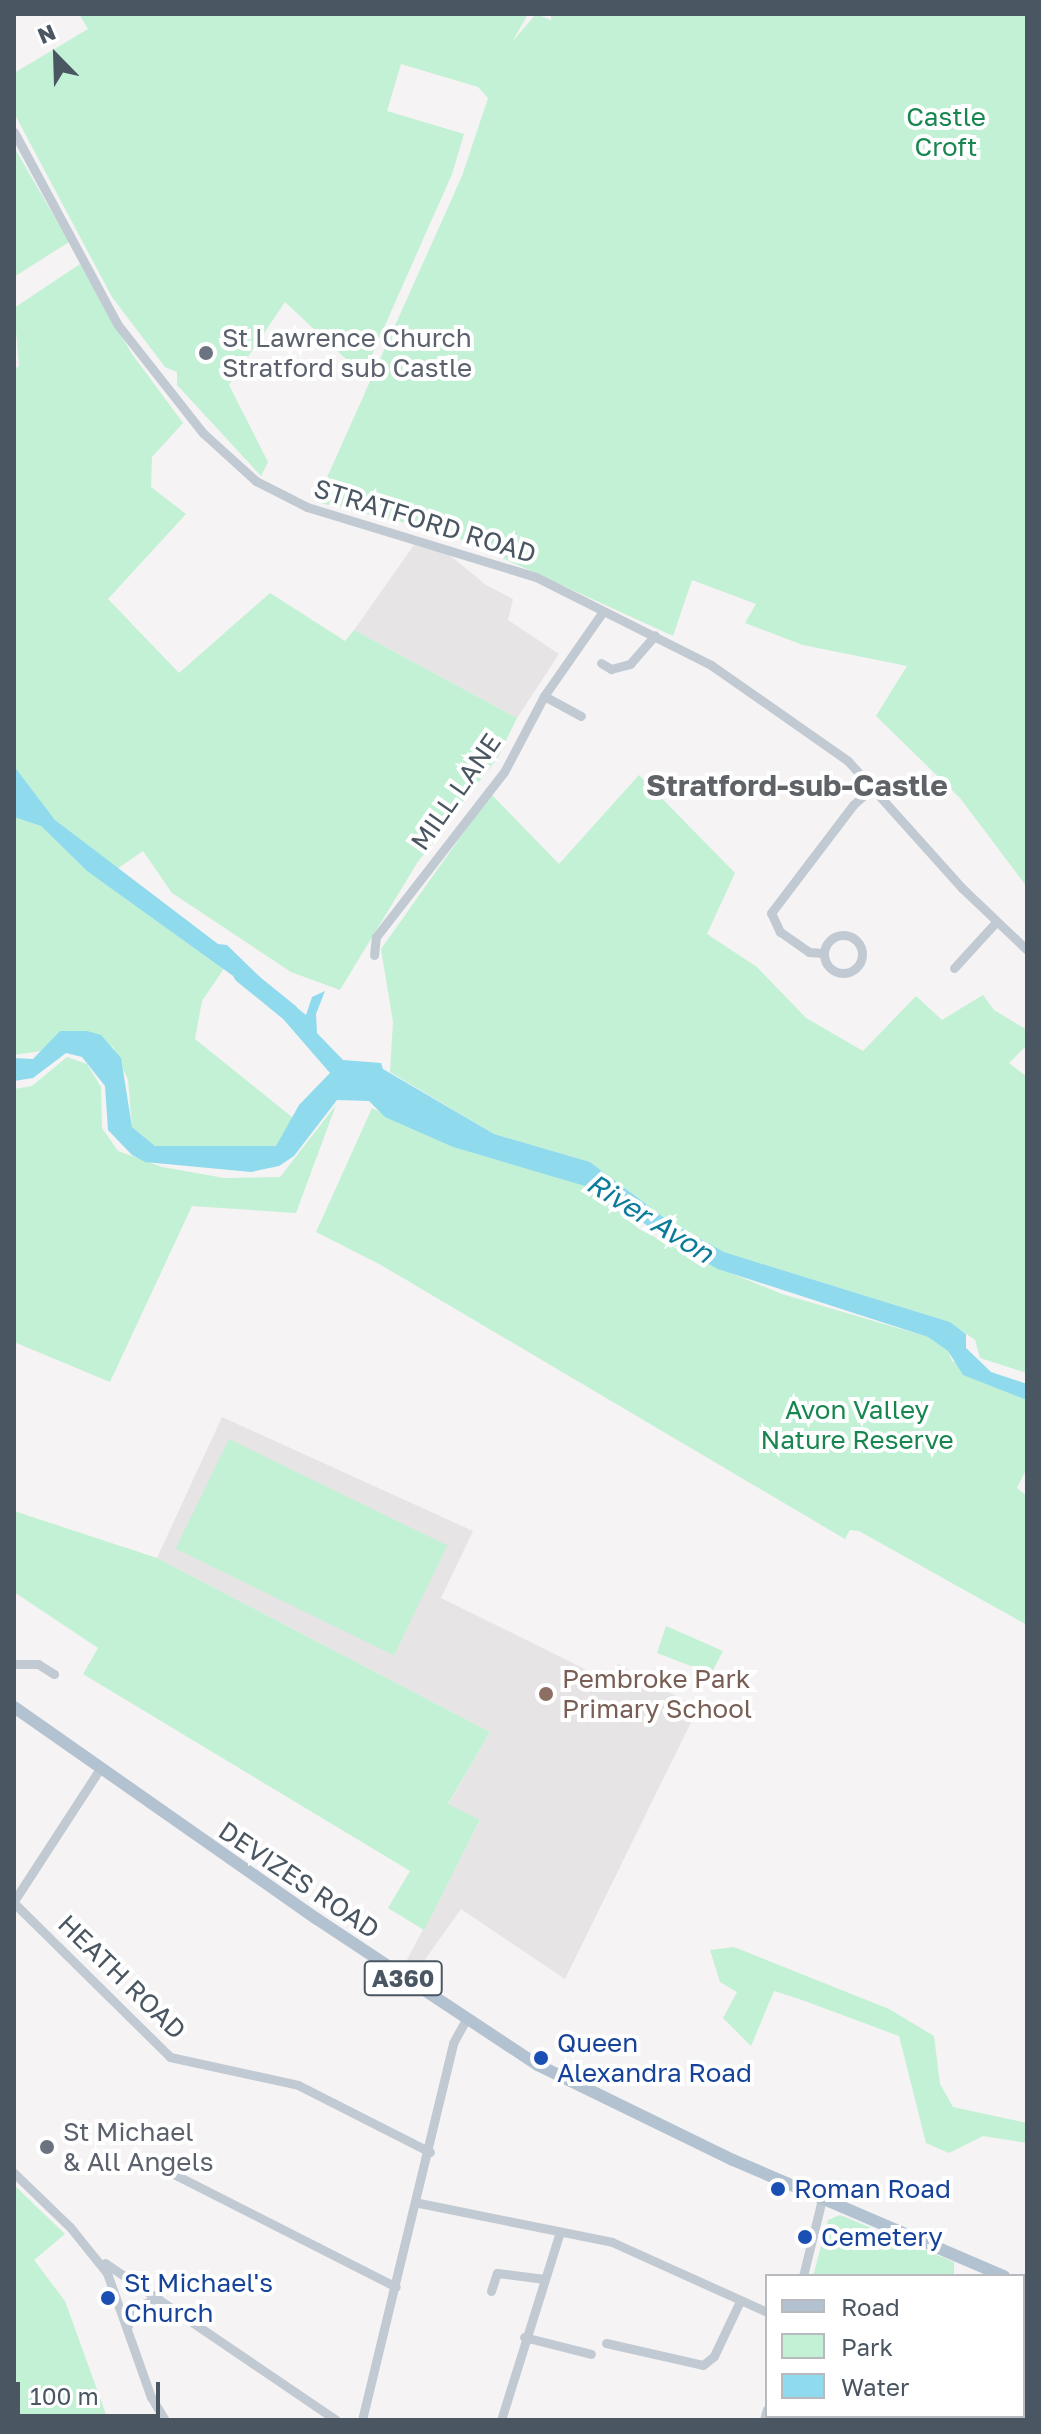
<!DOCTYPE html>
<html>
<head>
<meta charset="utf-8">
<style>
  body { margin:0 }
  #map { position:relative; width:1041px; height:2434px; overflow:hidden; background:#f5f3f3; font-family:"Golos Text",sans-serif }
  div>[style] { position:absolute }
  .education>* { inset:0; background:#e6e4e5 }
  .green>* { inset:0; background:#c3f1d5; transform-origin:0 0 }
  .water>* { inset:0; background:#90daee }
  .river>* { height:18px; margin:-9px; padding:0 9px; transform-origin:9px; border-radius:9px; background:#90daee }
  .minor>* { height:9px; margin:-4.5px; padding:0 4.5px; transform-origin:4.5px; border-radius:4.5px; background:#c1cad2 }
  .minor>.ring { margin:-4.5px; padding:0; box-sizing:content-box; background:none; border:9px solid #c1cad2; border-radius:50% }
  .major>* { height:12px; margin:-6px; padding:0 6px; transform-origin:6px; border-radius:6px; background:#b3c2d1 }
  .dots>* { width:22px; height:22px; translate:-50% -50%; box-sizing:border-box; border:4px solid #fff; border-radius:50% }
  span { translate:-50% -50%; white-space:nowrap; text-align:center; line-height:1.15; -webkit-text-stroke:8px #fff; paint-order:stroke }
  .shield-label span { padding:2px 6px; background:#fff; border:2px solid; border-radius:6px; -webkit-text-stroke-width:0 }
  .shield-label { font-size:24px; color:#4a5661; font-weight:700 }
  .park-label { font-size:26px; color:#17864f }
  .worship-label { font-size:26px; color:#5b616d }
  .left { translate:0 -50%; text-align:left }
  .street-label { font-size:26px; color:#4a5661 }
  .education-label { font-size:26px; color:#785e54 }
  .transit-label { font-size:26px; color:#164399 }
  .water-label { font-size:28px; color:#0c7c9b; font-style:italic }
  .quarter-label { font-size:30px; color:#5f6368; font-weight:700 }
  .frame { position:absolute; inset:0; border:16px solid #4a5661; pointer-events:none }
  .legend { position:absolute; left:765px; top:2274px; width:260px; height:144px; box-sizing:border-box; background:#fff; border:2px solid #b7bbc0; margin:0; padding:10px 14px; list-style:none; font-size:24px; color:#4a5661 }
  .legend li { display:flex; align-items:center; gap:16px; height:40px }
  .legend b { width:40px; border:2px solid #b7bbc0 }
  .north { position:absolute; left:16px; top:16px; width:80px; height:80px; -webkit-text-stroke:6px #fff; paint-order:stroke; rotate:337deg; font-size:22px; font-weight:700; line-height:32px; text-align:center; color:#4a5661 }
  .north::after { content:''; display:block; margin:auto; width:28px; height:36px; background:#4a5661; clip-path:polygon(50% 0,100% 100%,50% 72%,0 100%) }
  .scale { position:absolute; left:16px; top:2382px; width:144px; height:36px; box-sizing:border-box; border:4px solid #4a5661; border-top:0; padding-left:10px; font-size:24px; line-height:28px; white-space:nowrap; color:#4a5661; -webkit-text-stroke:6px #fff; paint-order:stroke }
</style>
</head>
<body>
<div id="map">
  <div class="education">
    <div style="clip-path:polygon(414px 545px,447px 553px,486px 585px,513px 599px,508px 620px,559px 654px,517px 718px,354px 630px)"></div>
    <div style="clip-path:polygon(222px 1417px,473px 1531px,441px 1598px,609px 1681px,618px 1664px,698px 1708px,565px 1979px,461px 1909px,409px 1982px,399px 1975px,480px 1821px,448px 1805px,490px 1732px,157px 1558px)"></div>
  </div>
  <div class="green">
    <div style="clip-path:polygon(79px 14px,528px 14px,512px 42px,536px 14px,551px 20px,551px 14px,1027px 14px,1027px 887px,960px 798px,876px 716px,907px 666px,803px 645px,745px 623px,756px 604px,692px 580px,673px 636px,448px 533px,316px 502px,462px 176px,488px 98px,478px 87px,401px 64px,387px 111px,464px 134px,452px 174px,363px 375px,285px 302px,229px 385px,268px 462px,261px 476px,177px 385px,177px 372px,165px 367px,112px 297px,14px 113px,14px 73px,88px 29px)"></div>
    <div style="clip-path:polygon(14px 147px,69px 242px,14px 277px)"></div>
    <div style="clip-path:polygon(80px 264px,132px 354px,183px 423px,152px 457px,151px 487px,186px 514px,108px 599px,179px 673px,270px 593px,345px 641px,354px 630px,517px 718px,498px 757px,417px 863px,340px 990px,291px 972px,172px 893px,143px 851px,117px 869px,55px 820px,14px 766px,14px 369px,19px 366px,14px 308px)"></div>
    <div style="clip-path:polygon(639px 775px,735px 873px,707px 934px,757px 967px,806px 1018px,863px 1051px,916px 996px,942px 1020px,983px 995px,994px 1010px,1027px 1030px,1027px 1045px,1009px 1063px,1027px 1077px,1027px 1373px,980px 1358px,975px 1340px,950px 1322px,724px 1252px,670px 1222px,590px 1162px,494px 1134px,390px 1072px,393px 1022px,381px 949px,491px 794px,559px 864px)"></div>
    <div style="clip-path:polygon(14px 817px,41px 826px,87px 871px,225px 967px,202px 1001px,195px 1039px,292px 1117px,292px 1126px,276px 1146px,155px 1146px,132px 1127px,128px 1080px,113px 1047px,60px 1031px,41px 1051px,14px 1055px)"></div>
    <div style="clip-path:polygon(67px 1057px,87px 1064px,101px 1087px,102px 1128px,118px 1151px,162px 1167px,224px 1178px,280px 1177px,336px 1105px,296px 1213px,192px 1206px,110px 1382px,14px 1342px,14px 1089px,32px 1086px)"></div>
    <div style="clip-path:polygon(372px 1108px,453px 1147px,590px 1186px,639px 1229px,699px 1260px,782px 1294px,928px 1337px,948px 1351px,952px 1361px,1027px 1400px,1027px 1468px,1017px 1488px,1027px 1496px,1027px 1625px,859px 1531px,850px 1530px,845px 1539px,381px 1265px,316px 1232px)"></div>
    <div style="left:229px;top:1439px;width:243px;height:122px;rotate:26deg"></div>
    <div style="clip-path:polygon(14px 1511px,157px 1558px,490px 1732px,448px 1804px,480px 1820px,424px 1930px,388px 1908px,410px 1871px,83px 1674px,98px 1648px,14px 1592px)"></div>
    <div style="clip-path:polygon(666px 1626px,723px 1651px,712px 1672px,700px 1682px,696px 1668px,657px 1653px)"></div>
    <div style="clip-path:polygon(734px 1947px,889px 2009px,934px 2036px,940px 2084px,953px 2107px,1027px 2123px,1027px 2143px,983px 2136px,949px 2153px,926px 2143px,899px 2036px,802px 2000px,774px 1991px,751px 2046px,723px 2018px,737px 1992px,720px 1982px,710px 1950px)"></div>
    <div style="clip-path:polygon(14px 2185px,65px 2234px,34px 2260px,65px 2301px,108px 2420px,14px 2420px)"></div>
    <div style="clip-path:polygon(840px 2215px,954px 2262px,954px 2276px,813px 2276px,828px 2220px)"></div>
    <div style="left:775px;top:2416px;width:177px;height:4px"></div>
  </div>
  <div class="water">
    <div style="clip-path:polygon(14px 766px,55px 820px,218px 944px,227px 945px,261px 978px,259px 988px,236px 978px,87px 871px,41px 826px,14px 817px)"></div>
    <div style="clip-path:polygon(276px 991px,306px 1015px,312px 997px,325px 991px,316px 1014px,317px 1033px,343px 1060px,381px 1063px,383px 1069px,494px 1134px,590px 1162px,670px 1222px,724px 1252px,950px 1322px,966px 1334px,966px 1348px,991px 1372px,1027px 1384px,1027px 1400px,963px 1375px,948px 1351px,928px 1337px,718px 1269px,671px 1244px,602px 1191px,453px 1147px,385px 1117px,369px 1101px,337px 1100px,294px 1156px,279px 1166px,251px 1172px,145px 1162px,132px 1155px,108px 1130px,105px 1086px,82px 1057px,66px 1053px,33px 1078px,14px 1081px,14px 1058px,33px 1059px,60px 1031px,87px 1031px,101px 1035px,121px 1058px,132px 1127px,155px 1146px,276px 1146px,299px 1105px,330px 1073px,284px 1020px,280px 1005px,270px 999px)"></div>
  </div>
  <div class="river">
    <div style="left:242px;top:974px;width:62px;rotate:39.1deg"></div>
  </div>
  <div class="minor">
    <div style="left:14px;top:132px;width:219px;rotate:61.7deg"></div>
    <div style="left:118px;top:325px;width:137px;rotate:51.8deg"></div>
    <div style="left:203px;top:433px;width:72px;rotate:42.2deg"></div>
    <div style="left:256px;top:481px;width:57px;rotate:27deg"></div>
    <div style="left:307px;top:507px;width:239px;rotate:17deg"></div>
    <div style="left:536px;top:577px;width:196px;rotate:26.7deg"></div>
    <div style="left:711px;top:665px;width:167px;rotate:35deg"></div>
    <div style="left:848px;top:761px;width:171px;rotate:48.1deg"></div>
    <div style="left:962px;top:888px;width:90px;rotate:43.6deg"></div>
    <div style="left:601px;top:663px;width:12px;rotate:31deg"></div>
    <div style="left:611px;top:669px;width:20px;rotate:-15deg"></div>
    <div style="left:630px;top:664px;width:38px;rotate:-49deg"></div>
    <div style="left:544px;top:696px;width:42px;rotate:28.4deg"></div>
    <div class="ring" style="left:824px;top:935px;width:29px;height:29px"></div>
    <div style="left:823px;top:953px;width:14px;rotate:-176deg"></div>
    <div style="left:809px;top:952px;width:35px;rotate:-145deg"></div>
    <div style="left:780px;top:932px;width:21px;rotate:-115deg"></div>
    <div style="left:771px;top:913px;width:136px;rotate:-52.8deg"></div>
    <div style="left:853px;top:805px;width:28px;rotate:-42deg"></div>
    <div style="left:374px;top:955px;width:18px;rotate:-84deg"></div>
    <div style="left:376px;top:937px;width:209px;rotate:-52.2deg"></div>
    <div style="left:504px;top:772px;width:86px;rotate:-62.2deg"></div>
    <div style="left:544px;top:696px;width:101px;rotate:-55.1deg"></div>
    <div style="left:954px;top:968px;width:62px;rotate:-47.6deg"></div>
    <div style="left:14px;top:1664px;width:24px"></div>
    <div style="left:38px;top:1664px;width:19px;rotate:32deg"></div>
    <div style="left:14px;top:1901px;width:156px;rotate:-57deg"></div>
    <div style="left:14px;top:1903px;width:219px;rotate:44.6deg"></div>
    <div style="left:170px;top:2057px;width:131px;rotate:12.3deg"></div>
    <div style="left:298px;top:2085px;width:148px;rotate:26.9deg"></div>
    <div style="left:146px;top:2160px;width:280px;rotate:26.9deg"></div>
    <div style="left:14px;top:2173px;width:78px;rotate:44deg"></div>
    <div style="left:70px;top:2227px;width:59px;rotate:51.2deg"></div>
    <div style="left:107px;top:2273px;width:132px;rotate:70.5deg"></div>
    <div style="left:151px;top:2397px;width:27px;rotate:59deg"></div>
    <div style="left:419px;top:2203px;width:197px;rotate:11.4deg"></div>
    <div style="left:612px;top:2242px;width:170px;rotate:24.3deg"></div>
    <div style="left:105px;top:2263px;width:279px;rotate:34.2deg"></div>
    <div style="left:803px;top:2276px;width:79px;rotate:-76.1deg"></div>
    <div style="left:491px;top:2291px;width:19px;rotate:-72deg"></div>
    <div style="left:497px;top:2273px;width:48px;rotate:7.1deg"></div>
    <div style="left:127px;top:2328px;width:21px;rotate:-71deg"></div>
    <div style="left:134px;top:2308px;width:26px;rotate:-23deg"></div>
    <div style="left:524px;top:2337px;width:69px;rotate:14.2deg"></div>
    <div style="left:606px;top:2343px;width:99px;rotate:12.8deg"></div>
    <div style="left:703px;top:2365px;width:14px;rotate:-39deg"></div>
    <div style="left:714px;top:2356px;width:61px;rotate:-64.7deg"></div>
    <div style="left:1023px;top:2345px;width:4px;rotate:27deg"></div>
    <div style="left:1023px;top:2380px;width:11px;rotate:-68deg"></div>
    <div style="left:362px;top:2420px;width:388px;rotate:-76.4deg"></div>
    <div style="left:453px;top:2043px;width:26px;rotate:-61deg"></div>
    <div style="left:501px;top:2420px;width:197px;rotate:-72.6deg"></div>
    <div style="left:764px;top:2420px;width:11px;rotate:-75deg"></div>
    <div style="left:1011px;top:2420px;width:4px;rotate:-76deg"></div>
  </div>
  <div class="major">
    <div style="left:14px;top:1707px;width:370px;rotate:35deg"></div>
    <div style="left:317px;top:1919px;width:265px;rotate:33.5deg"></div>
    <div style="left:538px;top:2065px;width:217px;rotate:26deg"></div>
    <div style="left:733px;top:2160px;width:295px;rotate:23.2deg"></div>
    <div style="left:1023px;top:2284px;width:4px;rotate:27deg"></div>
  </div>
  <div class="dots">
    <div style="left:206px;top:353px;background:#6b7280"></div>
    <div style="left:546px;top:1694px;background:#8d6e63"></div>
    <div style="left:541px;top:2058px;background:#1a4fb4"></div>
    <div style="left:47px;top:2147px;background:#6b7280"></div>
    <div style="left:778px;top:2189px;background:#1a4fb4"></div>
    <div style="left:805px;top:2237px;background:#1a4fb4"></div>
    <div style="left:108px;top:2298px;background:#1a4fb4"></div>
  </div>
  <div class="shield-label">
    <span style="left:403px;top:1978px">A360</span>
  </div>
  <div class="park-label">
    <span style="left:946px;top:132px">Castle<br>Croft</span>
    <span style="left:857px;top:1425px">Avon Valley<br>Nature Reserve</span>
  </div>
  <div class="worship-label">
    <span class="left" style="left:222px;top:353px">St Lawrence Church<br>Stratford sub Castle</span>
    <span class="left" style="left:63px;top:2147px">St Michael<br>&amp; All Angels</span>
  </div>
  <div class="street-label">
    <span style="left:425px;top:521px;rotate:17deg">STRATFORD ROAD</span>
    <span style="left:456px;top:792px;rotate:-55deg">MILL LANE</span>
    <span style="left:299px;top:1880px;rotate:34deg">DEVIZES ROAD</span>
    <span style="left:122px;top:1977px;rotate:44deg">HEATH ROAD</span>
  </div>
  <div class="education-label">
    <span class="left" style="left:562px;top:1694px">Pembroke Park<br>Primary School</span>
  </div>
  <div class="transit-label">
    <span class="left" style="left:557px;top:2058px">Queen<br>Alexandra Road</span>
    <span class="left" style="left:794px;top:2189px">Roman Road</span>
    <span class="left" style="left:821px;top:2237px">Cemetery</span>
    <span class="left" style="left:124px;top:2298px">St Michael's<br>Church</span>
  </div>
  <div class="water-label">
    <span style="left:650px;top:1218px;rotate:32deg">River Avon</span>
  </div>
  <div class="quarter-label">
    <span style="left:797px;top:785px">Stratford-sub-Castle</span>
  </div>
  <div class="frame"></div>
  <ul class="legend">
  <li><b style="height:10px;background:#b3c2d1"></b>Road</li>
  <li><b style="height:22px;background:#c3f1d5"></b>Park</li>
  <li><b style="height:22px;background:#90daee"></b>Water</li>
  </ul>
  <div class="north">N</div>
  <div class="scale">100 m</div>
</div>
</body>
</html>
